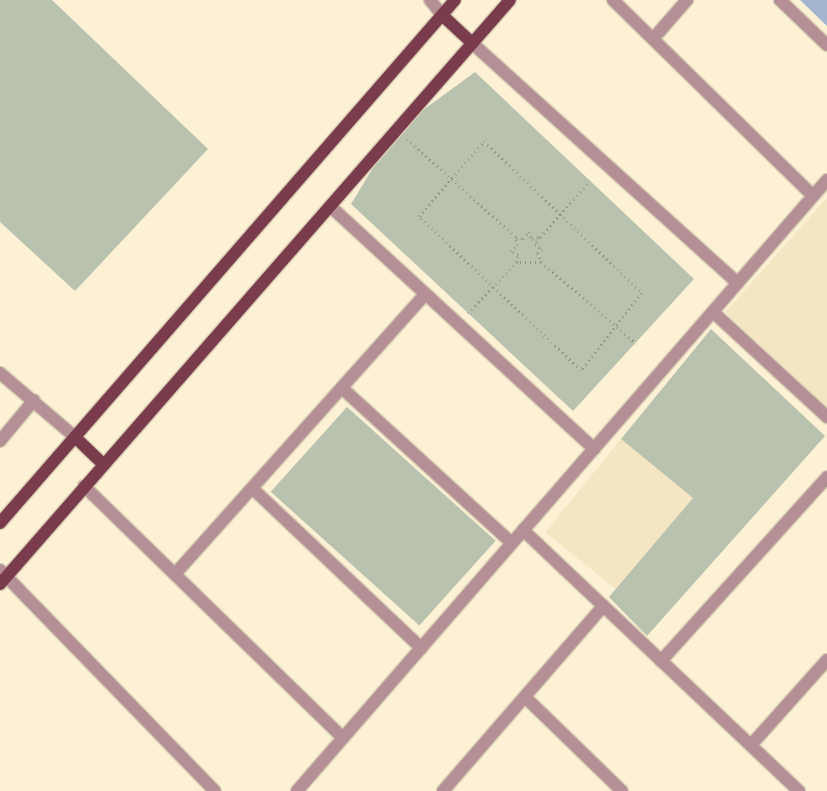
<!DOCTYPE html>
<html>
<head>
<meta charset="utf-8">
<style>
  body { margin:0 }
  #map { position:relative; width:827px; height:791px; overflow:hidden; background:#fcf1d4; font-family:Karla,sans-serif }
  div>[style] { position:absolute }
  .built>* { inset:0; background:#f4e6c2; transform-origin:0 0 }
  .green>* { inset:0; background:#b9c2ae; transform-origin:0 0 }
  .water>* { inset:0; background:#a2b5cf }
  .path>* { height:3px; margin-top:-1.5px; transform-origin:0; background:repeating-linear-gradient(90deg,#98907c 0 1px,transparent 0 5px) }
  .roads { filter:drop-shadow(1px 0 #d7cdb3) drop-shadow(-1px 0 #d7cdb3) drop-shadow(0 1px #d7cdb3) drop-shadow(0 -1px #d7cdb3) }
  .minor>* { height:12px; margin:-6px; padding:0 6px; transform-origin:6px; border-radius:6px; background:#b48f96 }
  .major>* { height:12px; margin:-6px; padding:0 6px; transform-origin:6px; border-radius:6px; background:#7a3c4c }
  span { translate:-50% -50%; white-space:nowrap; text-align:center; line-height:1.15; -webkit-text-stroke:4px #fff; paint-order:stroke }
</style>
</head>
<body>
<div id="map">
  <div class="built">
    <div style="clip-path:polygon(827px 198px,827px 408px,725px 312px)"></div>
    <div style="left:621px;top:439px;width:93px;height:120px;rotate:39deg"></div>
  </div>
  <div class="green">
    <div style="clip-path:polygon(0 0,52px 0,208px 149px,75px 291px,0 222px)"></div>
    <div style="clip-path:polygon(475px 72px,694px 279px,573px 411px,351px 204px,396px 130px)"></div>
    <div style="clip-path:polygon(711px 329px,825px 436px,647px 636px,609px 597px,693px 498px,621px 439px)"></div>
    <div style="left:347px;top:407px;width:200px;height:114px;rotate:42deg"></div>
  </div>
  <div class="water">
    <div style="clip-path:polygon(800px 0,827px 0,827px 26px)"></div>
  </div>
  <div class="path">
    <div style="left:407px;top:139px;width:147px;rotate:42deg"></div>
    <div style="left:484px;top:141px;width:219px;rotate:43.9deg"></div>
    <div style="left:642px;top:293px;width:98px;rotate:128.4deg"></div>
    <div style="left:581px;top:370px;width:224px;rotate:-136.5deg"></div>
    <div style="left:419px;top:216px;width:99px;rotate:-49.1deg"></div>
    <div style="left:528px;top:232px;width:8px;rotate:60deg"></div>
    <div style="left:532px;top:239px;width:8px;rotate:-14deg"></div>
    <div style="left:540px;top:237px;width:9px;rotate:126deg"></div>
    <div style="left:535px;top:244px;width:9px;rotate:36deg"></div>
    <div style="left:542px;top:249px;width:6px;rotate:141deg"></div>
    <div style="left:537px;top:253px;width:10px;rotate:66deg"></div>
    <div style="left:541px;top:262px;width:24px;rotate:180deg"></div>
    <div style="left:517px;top:262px;width:7px;rotate:-82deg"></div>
    <div style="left:518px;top:255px;width:8px;rotate:-150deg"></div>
    <div style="left:511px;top:251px;width:8px;rotate:-45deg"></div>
    <div style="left:517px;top:245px;width:8px;rotate:-97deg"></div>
    <div style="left:516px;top:237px;width:7px;rotate:16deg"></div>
    <div style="left:523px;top:239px;width:9px;rotate:-54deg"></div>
    <div style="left:540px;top:237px;width:75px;rotate:-48.2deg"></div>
    <div style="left:541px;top:262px;width:125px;rotate:40.5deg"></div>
    <div style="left:468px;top:313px;width:71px;rotate:-46.1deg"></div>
  </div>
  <div class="roads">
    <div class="minor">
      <div style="left:430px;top:0;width:19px;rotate:51deg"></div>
      <div style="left:613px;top:0;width:280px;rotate:44.4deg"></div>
      <div style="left:780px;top:0;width:65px;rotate:43.8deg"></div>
      <div style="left:653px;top:39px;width:52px;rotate:-48.9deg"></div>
      <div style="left:472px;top:43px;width:358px;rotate:42.1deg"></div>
      <div style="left:330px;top:206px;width:359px;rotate:42.6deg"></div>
      <div style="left:713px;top:312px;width:155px;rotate:42.6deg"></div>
      <div style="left:0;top:373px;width:99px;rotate:40.5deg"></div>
      <div style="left:342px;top:388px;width:230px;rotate:42.4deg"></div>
      <div style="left:0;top:441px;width:53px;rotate:-50.3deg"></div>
      <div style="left:84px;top:486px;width:361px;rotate:44.2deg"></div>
      <div style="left:252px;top:488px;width:233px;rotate:43.4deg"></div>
      <div style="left:523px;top:530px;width:380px;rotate:43.4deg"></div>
      <div style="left:0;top:570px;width:308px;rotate:45.8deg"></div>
      <div style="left:175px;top:574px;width:375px;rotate:-48.2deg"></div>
      <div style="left:661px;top:661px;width:248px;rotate:-47.9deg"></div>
      <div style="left:525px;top:697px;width:135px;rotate:44.1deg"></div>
      <div style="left:751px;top:745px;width:114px;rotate:-48.2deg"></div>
      <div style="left:297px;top:791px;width:809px;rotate:-49.06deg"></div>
      <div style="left:443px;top:791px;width:245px;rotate:-49.1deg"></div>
    </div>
    <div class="major">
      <div style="left:442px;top:15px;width:41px;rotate:43deg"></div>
      <div style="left:75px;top:437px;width:39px;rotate:44deg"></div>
      <div style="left:0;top:523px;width:693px;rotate:-48.98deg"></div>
      <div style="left:0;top:584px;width:775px;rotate:-48.87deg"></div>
    </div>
  </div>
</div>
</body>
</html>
